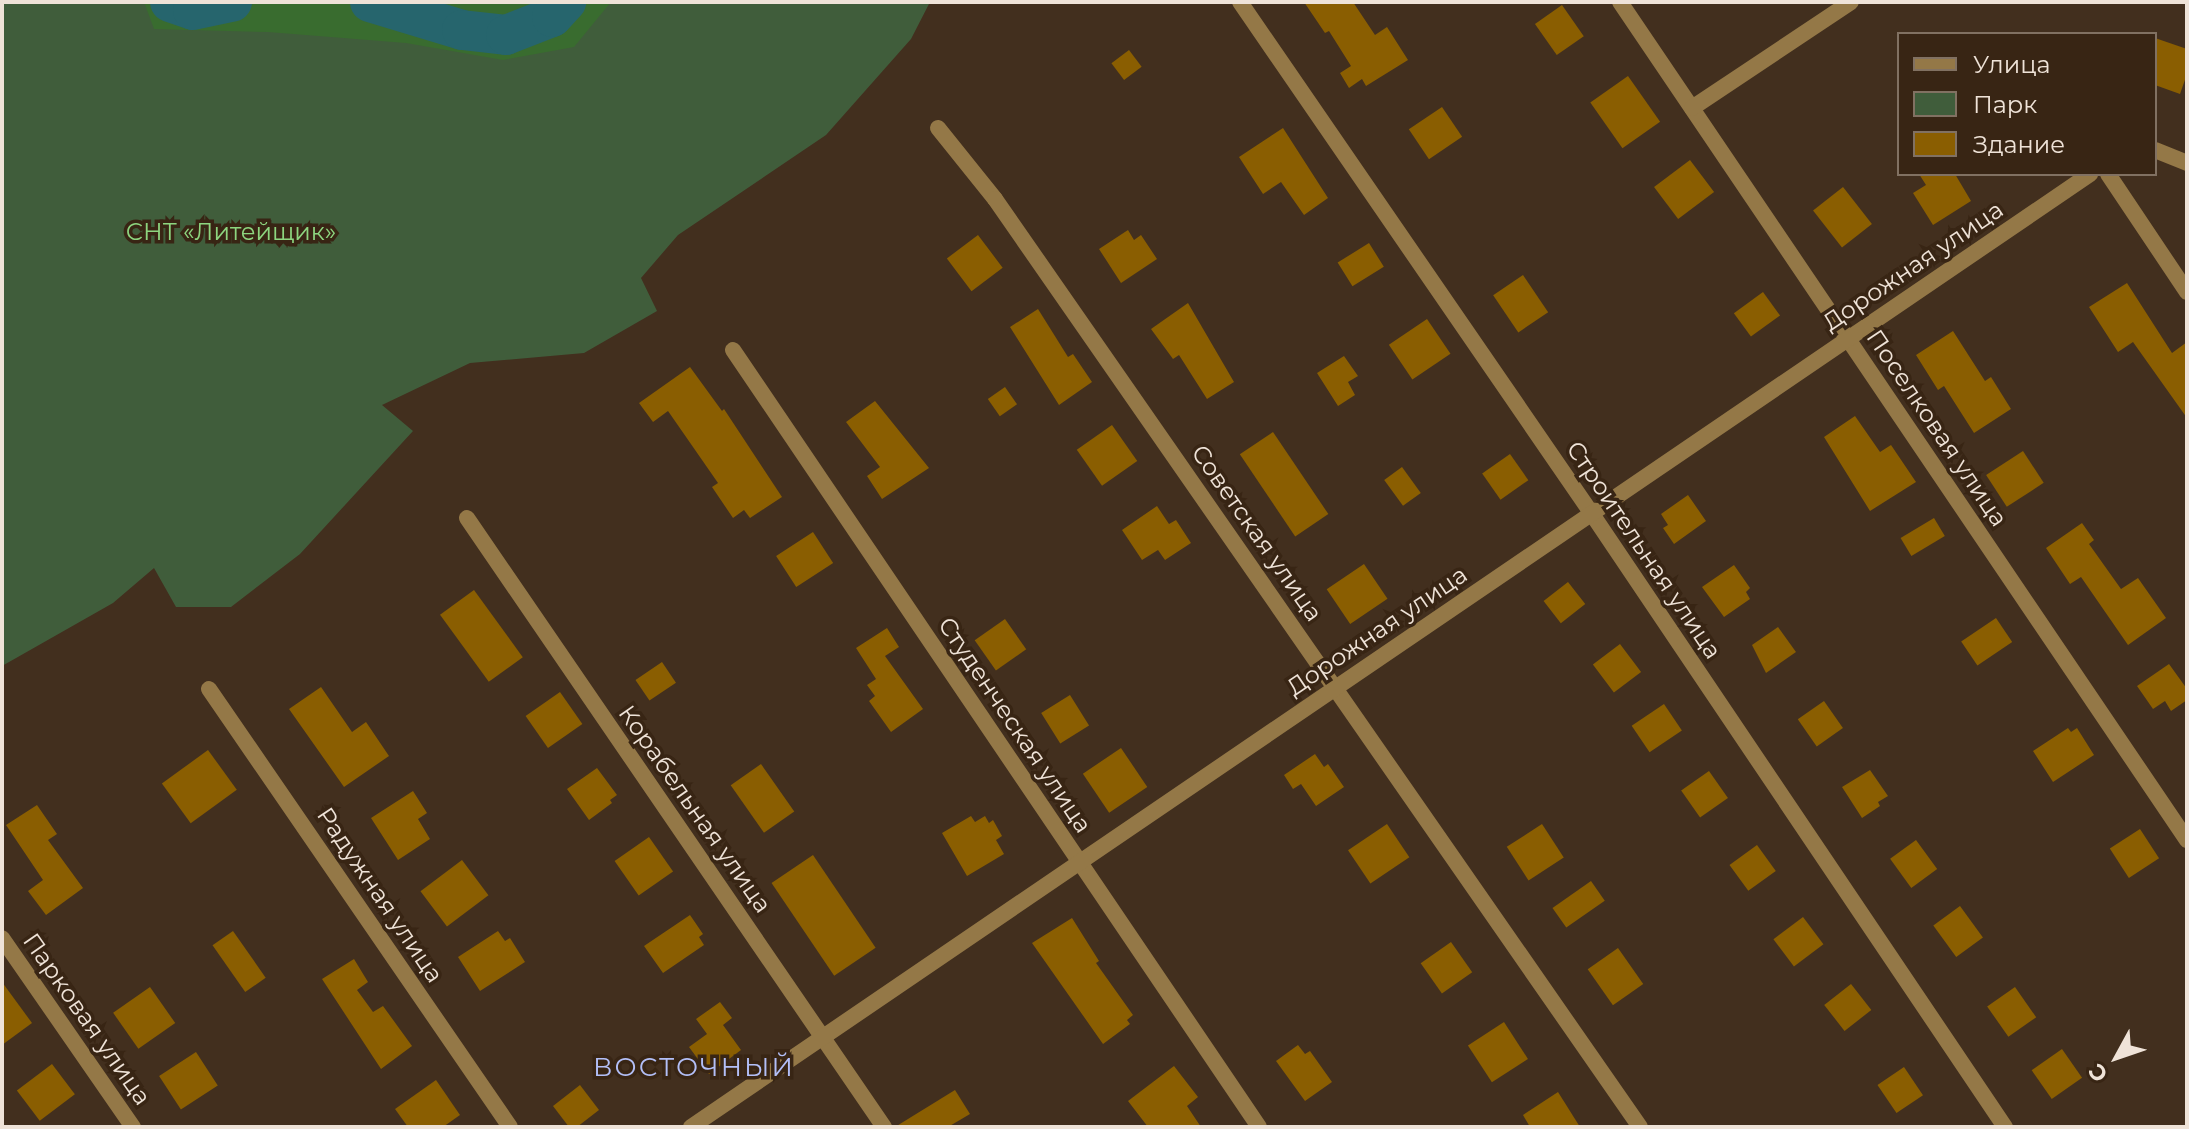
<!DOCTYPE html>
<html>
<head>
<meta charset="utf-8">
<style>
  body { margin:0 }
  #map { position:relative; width:2189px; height:1129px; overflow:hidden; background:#422f1e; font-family:Montserrat,sans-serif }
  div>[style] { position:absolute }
  .green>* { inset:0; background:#405d3b }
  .forest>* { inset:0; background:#396c2f }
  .river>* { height:40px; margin:-20px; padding:0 20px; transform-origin:20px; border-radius:20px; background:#26656d }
  .building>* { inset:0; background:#8a5e01; transform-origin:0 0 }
  .street>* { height:16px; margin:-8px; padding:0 8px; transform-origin:8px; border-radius:8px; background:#947847 }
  span { translate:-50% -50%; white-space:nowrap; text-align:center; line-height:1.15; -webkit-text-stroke:7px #382514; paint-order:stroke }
  .park-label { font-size:24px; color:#8dd57f }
  .street-label { font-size:24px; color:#efe3d8 }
  .neighbourhood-label { font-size:26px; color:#b3bff7; letter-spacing:2px }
  .frame { position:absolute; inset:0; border:4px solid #efe3d8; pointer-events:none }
  .legend { position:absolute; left:1897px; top:32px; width:260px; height:144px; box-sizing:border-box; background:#382514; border:2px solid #817162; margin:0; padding:10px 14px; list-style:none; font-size:24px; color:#efe3d8 }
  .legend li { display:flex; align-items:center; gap:16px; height:40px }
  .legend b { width:40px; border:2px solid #817162 }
  .north { position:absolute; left:2077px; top:1017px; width:80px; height:80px; -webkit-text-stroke:6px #382514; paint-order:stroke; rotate:230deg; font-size:22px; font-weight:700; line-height:32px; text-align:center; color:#efe3d8 }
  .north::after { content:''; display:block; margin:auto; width:28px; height:36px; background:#efe3d8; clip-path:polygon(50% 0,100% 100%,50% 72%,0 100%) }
</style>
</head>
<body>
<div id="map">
  <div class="green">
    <div style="clip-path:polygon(2px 2px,930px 2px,911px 39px,826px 135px,678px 235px,641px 278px,657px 311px,584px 353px,470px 363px,382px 405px,413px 431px,300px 554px,231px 607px,176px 607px,154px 568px,113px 603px,2px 666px)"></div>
  </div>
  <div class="forest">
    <div style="clip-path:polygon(144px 2px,611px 2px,574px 47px,503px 60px,406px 43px,268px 32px,154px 29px)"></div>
  </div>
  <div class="river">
    <div style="left:170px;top:2px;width:24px;rotate:19deg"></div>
    <div style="left:193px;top:10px;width:40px;rotate:-12deg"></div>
    <div style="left:370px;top:2px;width:96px;rotate:16.9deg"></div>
    <div style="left:462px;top:30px;width:44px;rotate:6.5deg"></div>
    <div style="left:506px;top:35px;width:49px;rotate:-21.4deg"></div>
    <div style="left:552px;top:17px;width:21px;rotate:-47deg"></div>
  </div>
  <div class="building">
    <div style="clip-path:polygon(1304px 2px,1353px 2px,1375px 35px,1387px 27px,1408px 60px,1366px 86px,1362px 79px,1349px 88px,1340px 73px,1351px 66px,1329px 31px,1325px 33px)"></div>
    <div style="left:1562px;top:5px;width:38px;height:33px;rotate:55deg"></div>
    <div style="clip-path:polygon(2155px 38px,2187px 49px,2187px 74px,2180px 94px,2155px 85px)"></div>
    <div style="left:1129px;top:50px;width:21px;height:22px;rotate:53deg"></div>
    <div style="left:1628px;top:76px;width:56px;height:46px;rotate:55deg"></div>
    <div style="left:1442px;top:107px;width:36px;height:40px;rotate:56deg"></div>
    <div style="clip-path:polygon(1283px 128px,1328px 198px,1304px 215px,1281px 182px,1263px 194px,1239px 157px)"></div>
    <div style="left:1690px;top:160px;width:40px;height:45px;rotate:53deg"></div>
    <div style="clip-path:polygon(1919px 174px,1955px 174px,1971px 201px,1933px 225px,1913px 193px,1926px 185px)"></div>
    <div style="left:1843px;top:187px;width:47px;height:38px;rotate:52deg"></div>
    <div style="clip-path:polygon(1128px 230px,1134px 240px,1141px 235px,1157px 259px,1121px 283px,1099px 249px)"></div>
    <div style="left:978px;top:235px;width:41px;height:39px;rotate:53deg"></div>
    <div style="left:1369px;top:243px;width:28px;height:37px;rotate:58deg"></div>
    <div style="left:1523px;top:275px;width:45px;height:36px;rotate:56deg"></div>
    <div style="clip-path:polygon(2127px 283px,2172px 353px,2187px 342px,2187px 418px,2133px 342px,2118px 352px,2089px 307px)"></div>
    <div style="left:1763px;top:292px;width:29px;height:36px;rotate:54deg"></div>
    <div style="clip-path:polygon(1188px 303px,1234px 382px,1207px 399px,1179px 355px,1173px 359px,1151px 329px)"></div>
    <div style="clip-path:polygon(1038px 309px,1068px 357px,1073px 354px,1092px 382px,1059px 405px,1010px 327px)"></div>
    <div style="left:1427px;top:319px;width:42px;height:46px;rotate:56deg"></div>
    <div style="clip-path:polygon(1953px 331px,1985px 381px,1991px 377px,2011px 409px,1974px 433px,1944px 386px,1938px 390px,1916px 355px)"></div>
    <div style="clip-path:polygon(1344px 356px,1358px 376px,1348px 382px,1355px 395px,1338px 406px,1317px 373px)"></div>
    <div style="clip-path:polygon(690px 367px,722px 411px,724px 409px,782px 497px,750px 518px,744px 510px,733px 518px,712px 487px,718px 483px,668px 411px,653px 422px,639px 403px)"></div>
    <div style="left:1005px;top:387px;width:21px;height:21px;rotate:55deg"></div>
    <div style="clip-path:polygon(875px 401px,929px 468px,882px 499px,867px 476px,880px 467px,846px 422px)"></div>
    <div style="clip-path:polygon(1855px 416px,1880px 452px,1891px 445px,1916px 482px,1870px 511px,1824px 437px)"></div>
    <div style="left:1112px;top:425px;width:44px;height:43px;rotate:55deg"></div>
    <div style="left:1273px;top:432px;width:99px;height:40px;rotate:56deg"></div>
    <div style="left:2023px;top:451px;width:38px;height:44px;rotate:57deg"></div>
    <div style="left:1510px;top:454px;width:32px;height:34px;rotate:55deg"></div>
    <div style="left:1402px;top:467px;width:32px;height:22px;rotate:54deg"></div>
    <div style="clip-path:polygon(1688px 495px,1706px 521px,1674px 544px,1663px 528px,1668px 525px,1661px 514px)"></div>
    <div style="clip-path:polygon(1157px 506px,1169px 524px,1176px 520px,1191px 543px,1165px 560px,1158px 550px,1142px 560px,1122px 530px)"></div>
    <div style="left:1934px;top:518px;width:21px;height:39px;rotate:59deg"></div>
    <div style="clip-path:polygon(2082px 523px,2094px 540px,2089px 544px,2121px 589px,2138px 578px,2166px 618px,2128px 645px,2081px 577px,2070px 584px,2046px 548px)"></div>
    <div style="left:813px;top:532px;width:37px;height:44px;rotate:57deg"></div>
    <div style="left:1364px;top:564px;width:42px;height:45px;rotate:56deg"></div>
    <div style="clip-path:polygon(1734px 565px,1750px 588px,1746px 592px,1750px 599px,1724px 617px,1702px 587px)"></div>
    <div style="left:1568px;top:582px;width:28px;height:31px;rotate:52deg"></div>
    <div style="left:474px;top:590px;width:83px;height:42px;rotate:54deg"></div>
    <div style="left:1996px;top:618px;width:29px;height:42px;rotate:56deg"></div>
    <div style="left:1005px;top:619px;width:37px;height:37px;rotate:55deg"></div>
    <div style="clip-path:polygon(1778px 627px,1796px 652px,1766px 673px,1752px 645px)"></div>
    <div style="clip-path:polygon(887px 628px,899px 647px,885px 656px,923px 709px,891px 732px,869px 701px,875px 696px,867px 685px,876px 679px,856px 648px)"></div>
    <div style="left:1620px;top:644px;width:35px;height:34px;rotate:53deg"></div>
    <div style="left:662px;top:662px;width:25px;height:32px;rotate:56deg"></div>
    <div style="clip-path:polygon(2169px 664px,2187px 689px,2187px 700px,2171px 711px,2165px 701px,2153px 709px,2137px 686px)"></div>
    <div style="clip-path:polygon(321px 687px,352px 732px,366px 722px,389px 756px,344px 787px,289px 709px)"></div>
    <div style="left:560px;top:692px;width:39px;height:42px;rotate:55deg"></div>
    <div style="left:1070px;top:695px;width:36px;height:34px;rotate:58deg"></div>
    <div style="left:1824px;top:701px;width:33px;height:32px;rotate:55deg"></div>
    <div style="left:1664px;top:704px;width:32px;height:39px;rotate:56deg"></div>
    <div style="clip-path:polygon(2068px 728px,2071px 732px,2077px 728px,2094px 755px,2053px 782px,2033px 751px)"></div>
    <div style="left:1121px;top:748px;width:47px;height:46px;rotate:56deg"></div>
    <div style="left:208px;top:750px;width:49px;height:57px;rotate:54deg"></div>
    <div style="clip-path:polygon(1315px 754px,1324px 767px,1328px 764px,1344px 787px,1316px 806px,1301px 784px,1293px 789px,1284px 775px)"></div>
    <div style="left:761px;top:764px;width:58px;height:37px;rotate:55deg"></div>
    <div style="clip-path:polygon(597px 768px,617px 795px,610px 800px,612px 803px,589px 820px,567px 789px)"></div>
    <div style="clip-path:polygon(1870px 770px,1888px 796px,1878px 802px,1880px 806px,1862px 818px,1842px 787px)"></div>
    <div style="left:1709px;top:771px;width:33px;height:34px;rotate:55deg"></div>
    <div style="clip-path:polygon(413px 791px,427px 813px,418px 819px,430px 839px,398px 860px,371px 818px)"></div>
    <div style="clip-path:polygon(37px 805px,57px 834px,48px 840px,83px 888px,46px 915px,28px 891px,43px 880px,6px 825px)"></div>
    <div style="clip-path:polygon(971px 816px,975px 822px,985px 816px,989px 823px,993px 820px,1002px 836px,996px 840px,1004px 854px,967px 876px,942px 833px)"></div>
    <div style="left:1387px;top:824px;width:40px;height:47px;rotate:56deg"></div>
    <div style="left:1542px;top:824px;width:40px;height:42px;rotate:57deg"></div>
    <div style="left:2140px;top:829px;width:35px;height:36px;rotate:57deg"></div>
    <div style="left:649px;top:837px;width:42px;height:42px;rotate:55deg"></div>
    <div style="left:1916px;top:840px;width:36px;height:32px;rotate:54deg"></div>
    <div style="left:1757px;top:845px;width:32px;height:34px;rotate:54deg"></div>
    <div style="left:813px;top:855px;width:112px;height:50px;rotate:56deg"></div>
    <div style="left:462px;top:860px;width:44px;height:52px;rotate:53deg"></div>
    <div style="left:1591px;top:881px;width:24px;height:47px;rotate:55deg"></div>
    <div style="left:1960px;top:906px;width:39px;height:33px;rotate:54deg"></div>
    <div style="clip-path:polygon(690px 915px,703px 934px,699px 937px,704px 945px,663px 973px,644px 946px)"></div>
    <div style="left:1803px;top:917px;width:34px;height:37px;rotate:53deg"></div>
    <div style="clip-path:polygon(1072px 918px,1099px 961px,1096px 963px,1133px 1015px,1127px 1020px,1130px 1024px,1103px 1044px,1032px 943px)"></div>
    <div style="left:233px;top:931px;width:57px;height:25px;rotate:55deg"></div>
    <div style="clip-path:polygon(498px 931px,505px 941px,510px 938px,525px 962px,480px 991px,458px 957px)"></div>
    <div style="left:1451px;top:942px;width:37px;height:37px;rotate:55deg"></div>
    <div style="left:1618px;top:948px;width:44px;height:37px;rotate:55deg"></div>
    <div style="clip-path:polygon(354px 959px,368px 982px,357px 990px,373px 1012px,383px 1006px,412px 1046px,381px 1069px,322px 979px)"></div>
    <div style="clip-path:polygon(2px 982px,32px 1023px,2px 1045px)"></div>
    <div style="left:1851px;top:984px;width:33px;height:34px;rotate:52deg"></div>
    <div style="left:150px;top:987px;width:44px;height:45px;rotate:55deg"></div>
    <div style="left:2015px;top:987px;width:37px;height:34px;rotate:55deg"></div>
    <div style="clip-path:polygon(720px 1002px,732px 1018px,723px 1025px,741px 1050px,709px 1074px,689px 1047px,707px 1034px,696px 1019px)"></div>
    <div style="left:1504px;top:1022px;width:44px;height:43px;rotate:57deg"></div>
    <div style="clip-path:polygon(1298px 1045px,1305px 1054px,1310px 1051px,1332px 1082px,1305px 1101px,1276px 1061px)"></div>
    <div style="left:2062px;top:1049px;width:35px;height:37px;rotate:55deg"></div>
    <div style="left:196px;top:1052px;width:40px;height:44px;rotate:57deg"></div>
    <div style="left:52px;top:1064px;width:38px;height:44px;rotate:53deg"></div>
    <div style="clip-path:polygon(1174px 1066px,1198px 1097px,1187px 1106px,1201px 1127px,1148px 1127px,1128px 1101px)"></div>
    <div style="left:1904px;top:1067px;width:34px;height:32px;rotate:56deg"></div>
    <div style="clip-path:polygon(436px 1080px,460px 1115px,443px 1127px,408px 1127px,395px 1109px)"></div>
    <div style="clip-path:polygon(580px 1085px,599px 1110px,577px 1127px,569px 1127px,553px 1106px)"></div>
    <div style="clip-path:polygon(955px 1090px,970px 1114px,948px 1127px,895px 1127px)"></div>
    <div style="clip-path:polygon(1558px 1092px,1580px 1127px,1530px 1127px,1523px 1115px)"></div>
  </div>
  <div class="street">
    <div style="left:1240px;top:2px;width:621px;rotate:55.49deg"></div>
    <div style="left:1592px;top:514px;width:739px;rotate:56.03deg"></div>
    <div style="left:1620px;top:2px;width:1012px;rotate:55.92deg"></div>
    <div style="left:1692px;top:108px;width:191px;rotate:-33.7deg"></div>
    <div style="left:938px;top:128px;width:91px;rotate:51.2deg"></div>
    <div style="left:995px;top:199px;width:1130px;rotate:55.2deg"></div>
    <div style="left:2155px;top:150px;width:35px;rotate:22deg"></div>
    <div style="left:2108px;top:174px;width:142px;rotate:56.2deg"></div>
    <div style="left:733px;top:350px;width:938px;rotate:55.9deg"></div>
    <div style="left:467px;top:518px;width:738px;rotate:55.6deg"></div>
    <div style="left:209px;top:689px;width:531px;rotate:55.5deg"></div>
    <div style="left:2px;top:938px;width:230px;rotate:55.3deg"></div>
    <div style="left:691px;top:1127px;width:1693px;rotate:-34.26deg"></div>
  </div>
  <div class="park-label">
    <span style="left:231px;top:232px">СНТ «Литейщик»</span>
  </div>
  <div class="street-label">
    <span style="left:1913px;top:266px;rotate:-34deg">Дорожная улица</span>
    <span style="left:1937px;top:428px;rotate:56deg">Поселковая улица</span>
    <span style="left:1257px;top:533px;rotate:55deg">Советская улица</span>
    <span style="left:1644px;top:550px;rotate:56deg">Строительная улица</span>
    <span style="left:1377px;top:631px;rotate:-34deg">Дорожная улица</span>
    <span style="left:1015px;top:725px;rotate:56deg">Студенческая улица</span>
    <span style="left:695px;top:809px;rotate:55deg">Корабельная улица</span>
    <span style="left:380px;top:895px;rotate:56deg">Радужная улица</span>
    <span style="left:87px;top:1019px;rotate:55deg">Парковая улица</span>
  </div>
  <div class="neighbourhood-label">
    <span style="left:694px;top:1068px">ВОСТОЧНЫЙ</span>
  </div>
  <div class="frame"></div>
  <ul class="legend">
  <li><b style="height:10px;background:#947847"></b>Улица</li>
  <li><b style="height:22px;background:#405d3b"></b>Парк</li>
  <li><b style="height:22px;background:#8a5e01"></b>Здание</li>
  </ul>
  <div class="north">С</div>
</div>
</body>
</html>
